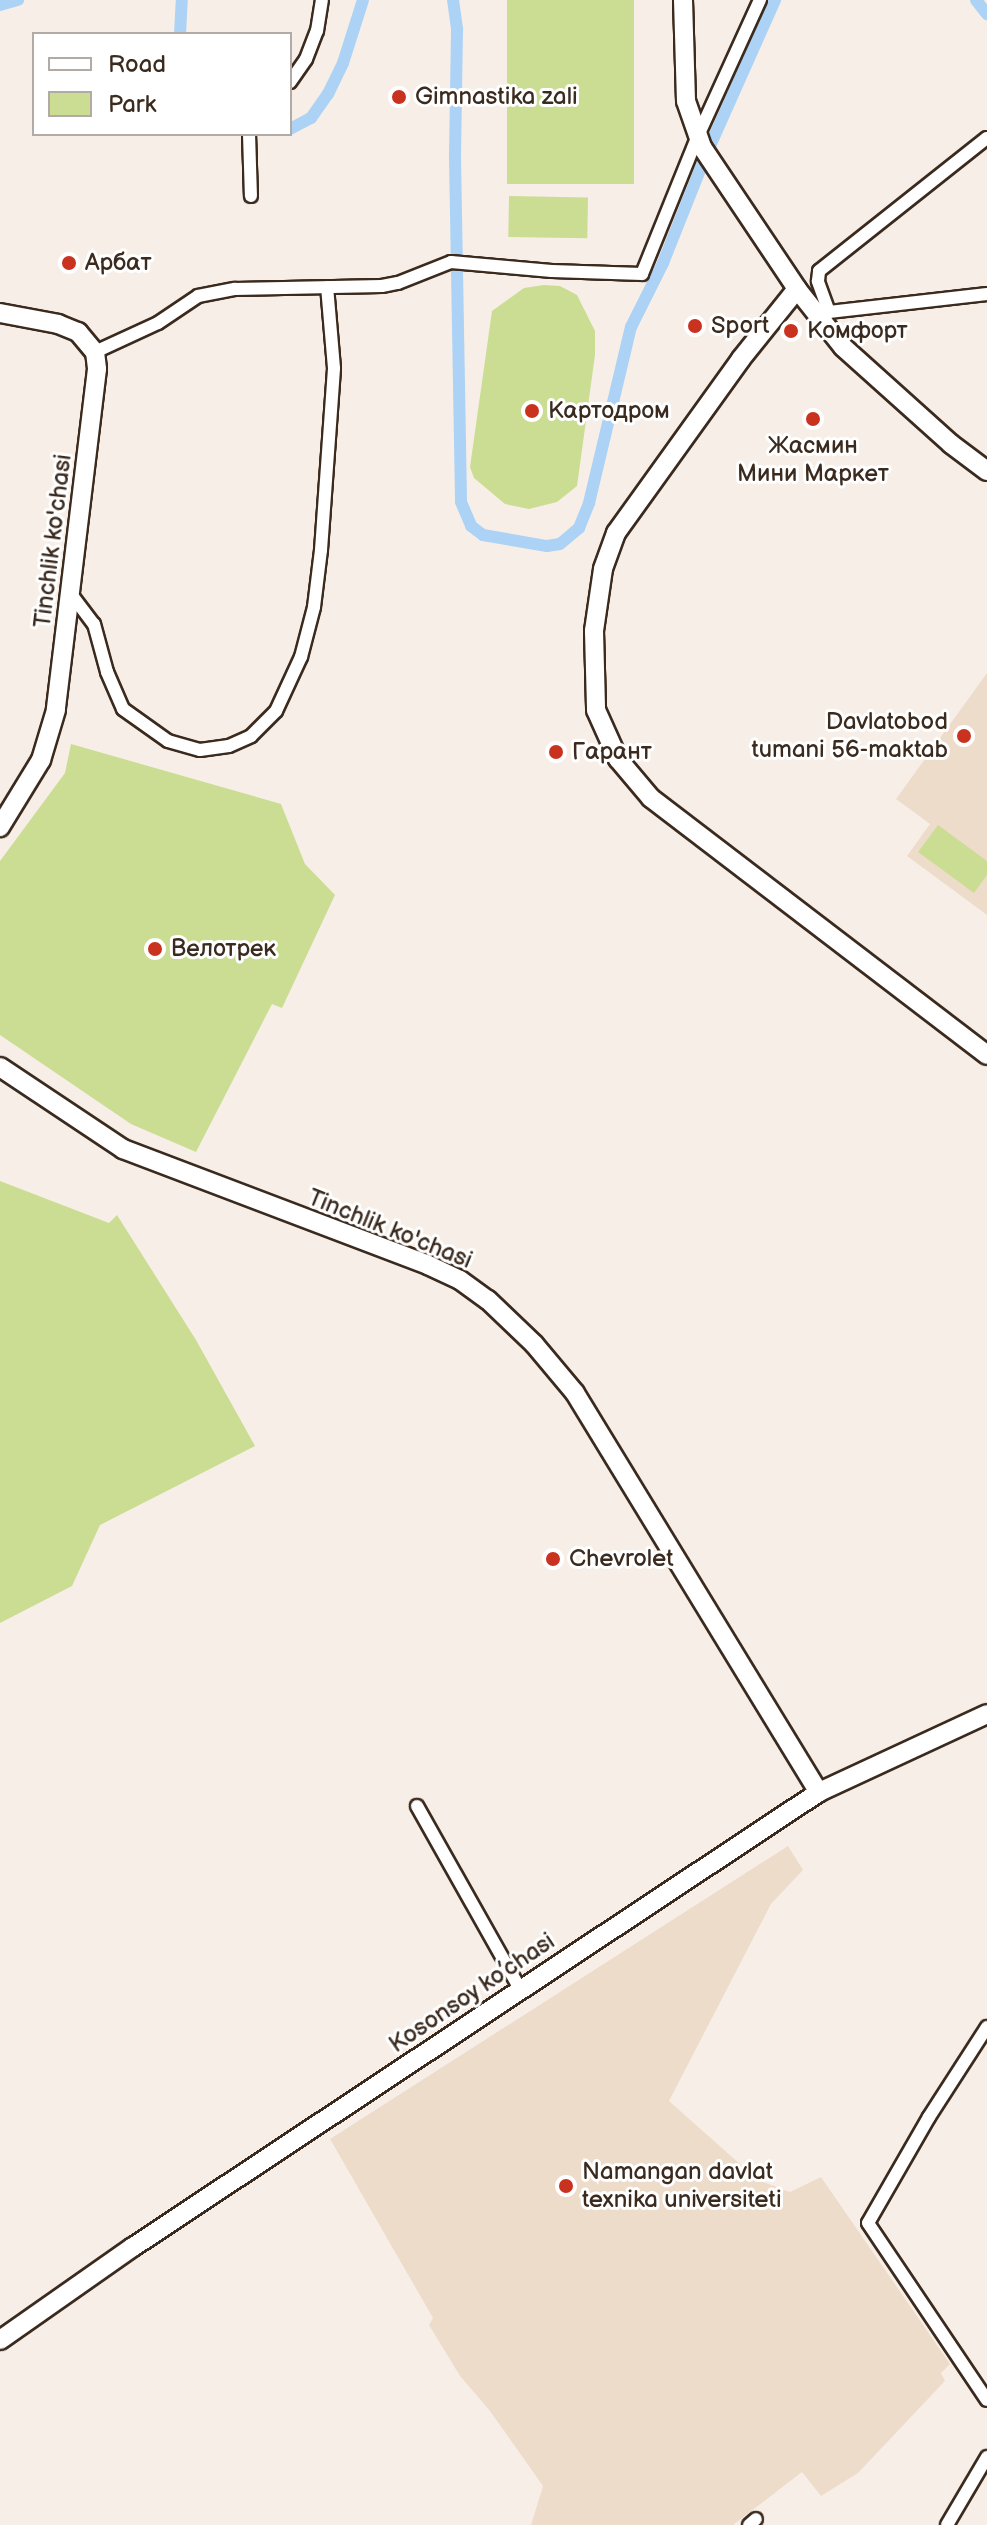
<!DOCTYPE html>
<html>
<head>
<meta charset="utf-8">
<style>
  body { margin:0 }
  #map { position:relative; width:987px; height:2525px; overflow:hidden; background:#f7efe7; font-family:"Balsamiq Sans",sans-serif }
  div>[style] { position:absolute }
  .built>* { inset:0; background:#eedccb }
  .green>* { inset:0; background:#cadd92; transform-origin:0 0 }
  .canal>* { height:12px; margin:-6px; padding:0 6px; transform-origin:6px; border-radius:6px; background:#acd2f5 }
  .roads { filter:drop-shadow(2px 0 #3b2a1e) drop-shadow(-2px 0 #3b2a1e) drop-shadow(0 2px #3b2a1e) drop-shadow(0 -2px #3b2a1e) }
  .street>* { height:12px; margin:-6px; padding:0 6px; transform-origin:6px; border-radius:6px; background:#fff }
  .secondary>* { height:18px; margin:-9px; padding:0 9px; transform-origin:9px; border-radius:9px; background:#fff }
  .dots>* { width:22px; height:22px; translate:-50% -50%; box-sizing:border-box; border:4px solid #fff; border-radius:50% }
  span { translate:-50% -50%; white-space:nowrap; text-align:center; line-height:1.15; -webkit-text-stroke:6px #fff; paint-order:stroke }
  .poi-label { font-size:24px; color:#3b2a1e }
  .left { translate:0 -50%; text-align:left }
  .right { translate:-100% -50%; text-align:right }
  .street-label { font-size:24px; color:#3b2a1e }
  .legend { position:absolute; left:32px; top:32px; width:260px; height:104px; box-sizing:border-box; background:#fff; border:2px solid #b1aaa5; margin:0; padding:10px 14px; list-style:none; font-size:24px; color:#3b2a1e }
  .legend li { display:flex; align-items:center; gap:16px; height:40px }
  .legend b { width:40px; border:2px solid #b1aaa5 }
</style>
</head>
<body>
<div id="map">
  <div class="built">
    <div style="clip-path:polygon(987px 673px,987px 915px,907px 856px,930px 824px,896px 799px)"></div>
    <div style="clip-path:polygon(788px 1846px,803px 1870px,771px 1904px,669px 2101px,758px 2180px,790px 2192px,821px 2177px,950px 2364px,941px 2373px,945px 2381px,858px 2473px,821px 2496px,802px 2472px,733px 2525px,531px 2525px,543px 2486px,490px 2411px,460px 2376px,429px 2325px,433px 2318px,330px 2139px)"></div>
  </div>
  <div class="green">
    <div style="left:507px;top:0;width:127px;height:184px"></div>
    <div style="left:509px;top:196px;width:79px;height:41px;rotate:1deg"></div>
    <div style="clip-path:polygon(544px 285px,560px 286px,577px 295px,595px 331px,595px 355px,577px 486px,557px 502px,529px 509px,505px 504px,474px 478px,470px 467px,492px 311px,524px 288px)"></div>
    <div style="clip-path:polygon(71px 744px,281px 804px,305px 864px,335px 895px,282px 1008px,272px 1004px,196px 1152px,131px 1124px,0 1035px,0 861px,65px 773px)"></div>
    <div style="clip-path:polygon(938px 825px,987px 861px,987px 875px,974px 893px,918px 852px)"></div>
    <div style="clip-path:polygon(0 1181px,109px 1223px,117px 1215px,196px 1340px,255px 1446px,100px 1525px,72px 1586px,0 1623px)"></div>
  </div>
  <div class="canal">
    <div style="left:453px;top:0;width:30px;rotate:82deg"></div>
    <div style="left:457px;top:30px;width:126px;rotate:90.9deg"></div>
    <div style="left:455px;top:156px;width:346px;rotate:89deg"></div>
    <div style="left:461px;top:502px;width:26px;rotate:67deg"></div>
    <div style="left:471px;top:526px;width:15px;rotate:37deg"></div>
    <div style="left:483px;top:535px;width:65px;rotate:9.8deg"></div>
    <div style="left:547px;top:546px;width:13px;rotate:-9deg"></div>
    <div style="left:560px;top:544px;width:25px;rotate:-40deg"></div>
    <div style="left:579px;top:528px;width:27px;rotate:-68deg"></div>
    <div style="left:589px;top:503px;width:181px;rotate:-76.6deg"></div>
    <div style="left:631px;top:327px;width:72px;rotate:-63.4deg"></div>
    <div style="left:663px;top:263px;width:116px;rotate:-68.3deg"></div>
    <div style="left:706px;top:155px;width:170px;rotate:-66deg"></div>
    <div style="left:976px;top:0;width:18px;rotate:52deg"></div>
    <div style="left:0;top:5px;width:19px;rotate:-16deg"></div>
    <div style="left:180px;top:34px;width:34px;rotate:-87deg"></div>
    <div style="left:290px;top:129px;width:24px;rotate:-28deg"></div>
    <div style="left:311px;top:118px;width:29px;rotate:-55deg"></div>
    <div style="left:328px;top:94px;width:34px;rotate:-64deg"></div>
    <div style="left:343px;top:63px;width:66px;rotate:-72.4deg"></div>
  </div>
  <div class="roads">
    <div class="street">
      <div style="left:290px;top:82px;width:28px;rotate:-55deg"></div>
      <div style="left:306px;top:59px;width:30px;rotate:-69deg"></div>
      <div style="left:317px;top:31px;width:31px;rotate:-81deg"></div>
      <div style="left:249px;top:134px;width:62px;rotate:88.2deg"></div>
      <div style="left:829px;top:312px;width:159px;rotate:-6.5deg"></div>
      <div style="left:815px;top:313px;width:14px;rotate:-4deg"></div>
      <div style="left:829px;top:312px;width:33px;rotate:-110deg"></div>
      <div style="left:818px;top:281px;width:10px;rotate:-84deg"></div>
      <div style="left:819px;top:271px;width:214px;rotate:-38.4deg"></div>
      <div style="left:95px;top:352px;width:69px;rotate:-24.7deg"></div>
      <div style="left:158px;top:323px;width:48px;rotate:-34deg"></div>
      <div style="left:198px;top:296px;width:38px;rotate:-11deg"></div>
      <div style="left:235px;top:289px;width:147px;rotate:-1.2deg"></div>
      <div style="left:382px;top:286px;width:16px;rotate:-11deg"></div>
      <div style="left:398px;top:283px;width:57px;rotate:-21.6deg"></div>
      <div style="left:451px;top:262px;width:101px;rotate:5.1deg"></div>
      <div style="left:552px;top:271px;width:90px;rotate:1.9deg"></div>
      <div style="left:642px;top:274px;width:147px;rotate:-68deg"></div>
      <div style="left:697px;top:138px;width:152px;rotate:-65.5deg"></div>
      <div style="left:71px;top:594px;width:38px;rotate:53deg"></div>
      <div style="left:94px;top:624px;width:50px;rotate:74.8deg"></div>
      <div style="left:107px;top:672px;width:40px;rotate:66.6deg"></div>
      <div style="left:123px;top:709px;width:55px;rotate:35.4deg"></div>
      <div style="left:168px;top:741px;width:33px;rotate:16deg"></div>
      <div style="left:200px;top:750px;width:29px;rotate:-8deg"></div>
      <div style="left:229px;top:746px;width:24px;rotate:-24deg"></div>
      <div style="left:251px;top:736px;width:35px;rotate:-45deg"></div>
      <div style="left:276px;top:711px;width:60px;rotate:-65.2deg"></div>
      <div style="left:301px;top:657px;width:52px;rotate:-75.4deg"></div>
      <div style="left:314px;top:607px;width:57px;rotate:-83deg"></div>
      <div style="left:321px;top:550px;width:182px;rotate:-85.9deg"></div>
      <div style="left:334px;top:368px;width:81px;rotate:-94.9deg"></div>
      <div style="left:417px;top:1806px;width:210px;rotate:60.6deg"></div>
      <div style="left:987px;top:2027px;width:107px;rotate:122.8deg"></div>
      <div style="left:929px;top:2117px;width:122px;rotate:119.9deg"></div>
      <div style="left:868px;top:2223px;width:213px;rotate:56.1deg"></div>
      <div style="left:749px;top:2525px;width:9px;rotate:-41deg"></div>
      <div style="left:947px;top:2525px;width:79px;rotate:-59.5deg"></div>
    </div>
    <div class="secondary">
      <div style="left:683px;top:0;width:101px;rotate:88.3deg"></div>
      <div style="left:686px;top:101px;width:49px;rotate:70.8deg"></div>
      <div style="left:702px;top:147px;width:171px;rotate:56.2deg"></div>
      <div style="left:797px;top:289px;width:74px;rotate:51.6deg"></div>
      <div style="left:843px;top:347px;width:145px;rotate:41.9deg"></div>
      <div style="left:951px;top:444px;width:45px;rotate:36.9deg"></div>
      <div style="left:797px;top:289px;width:90px;rotate:128.7deg"></div>
      <div style="left:741px;top:359px;width:214px;rotate:125.7deg"></div>
      <div style="left:616px;top:533px;width:38px;rotate:110deg"></div>
      <div style="left:603px;top:569px;width:63px;rotate:98.3deg"></div>
      <div style="left:594px;top:631px;width:79px;rotate:88.5deg"></div>
      <div style="left:596px;top:710px;width:54px;rotate:65.8deg"></div>
      <div style="left:618px;top:759px;width:51px;rotate:49.8deg"></div>
      <div style="left:651px;top:798px;width:423px;rotate:37.4deg"></div>
      <div style="left:0;top:313px;width:59px;rotate:10.7deg"></div>
      <div style="left:58px;top:324px;width:22px;rotate:22deg"></div>
      <div style="left:78px;top:332px;width:26px;rotate:50deg"></div>
      <div style="left:95px;top:352px;width:17px;rotate:83deg"></div>
      <div style="left:97px;top:369px;width:343px;rotate:96.9deg"></div>
      <div style="left:56px;top:710px;width:52px;rotate:106.7deg"></div>
      <div style="left:41px;top:760px;width:79px;rotate:121.5deg"></div>
      <div style="left:0;top:1067px;width:148px;rotate:33.7deg"></div>
      <div style="left:123px;top:1149px;width:326px;rotate:20.8deg"></div>
      <div style="left:428px;top:1265px;width:35px;rotate:25deg"></div>
      <div style="left:460px;top:1280px;width:34px;rotate:36deg"></div>
      <div style="left:488px;top:1300px;width:64px;rotate:43.7deg"></div>
      <div style="left:534px;top:1344px;width:64px;rotate:50.1deg"></div>
      <div style="left:575px;top:1393px;width:468px;rotate:58.6deg"></div>
      <div style="left:0;top:2340px;width:162px;rotate:-35deg"></div>
      <div style="left:133px;top:2247px;width:823px;rotate:-33.55deg"></div>
      <div style="left:819px;top:1792px;width:185px;rotate:-24.9deg"></div>
    </div>
  </div>
  <div class="dots">
    <div style="left:399px;top:97px;background:#c8321e"></div>
    <div style="left:69px;top:263px;background:#c8321e"></div>
    <div style="left:695px;top:326px;background:#c8321e"></div>
    <div style="left:791px;top:331px;background:#c8321e"></div>
    <div style="left:532px;top:411px;background:#c8321e"></div>
    <div style="left:813px;top:419px;background:#c8321e"></div>
    <div style="left:964px;top:736px;background:#c8321e"></div>
    <div style="left:556px;top:752px;background:#c8321e"></div>
    <div style="left:155px;top:949px;background:#c8321e"></div>
    <div style="left:553px;top:1559px;background:#c8321e"></div>
    <div style="left:566px;top:2186px;background:#c8321e"></div>
  </div>
  <div class="poi-label">
    <span class="left" style="left:415px;top:97px">Gimnastika zali</span>
    <span class="left" style="left:85px;top:263px">Арбат</span>
    <span class="left" style="left:711px;top:326px">Sport</span>
    <span class="left" style="left:807px;top:331px">Комфорт</span>
    <span class="left" style="left:548px;top:411px">Картодром</span>
    <span style="left:813px;top:460px">Жасмин<br>Мини Маркет</span>
    <span class="right" style="left:948px;top:736px">Davlatobod<br>tumani 56-maktab</span>
    <span class="left" style="left:572px;top:752px">Гарант</span>
    <span class="left" style="left:171px;top:949px">Велотрек</span>
    <span class="left" style="left:569px;top:1559px">Chevrolet</span>
    <span class="left" style="left:582px;top:2186px">Namangan davlat<br>texnika universiteti</span>
  </div>
  <div class="street-label">
    <span style="left:53px;top:541px;rotate:-83deg">Tinchlik ko'chasi</span>
    <span style="left:390px;top:1229px;rotate:22deg">Tinchlik ko'chasi</span>
    <span style="left:472px;top:1993px;rotate:-34deg">Kosonsoy ko’chasi</span>
  </div>
  <ul class="legend">
  <li><b style="height:10px;background:#fff"></b>Road</li>
  <li><b style="height:22px;background:#cadd92"></b>Park</li>
  </ul>
</div>
</body>
</html>
